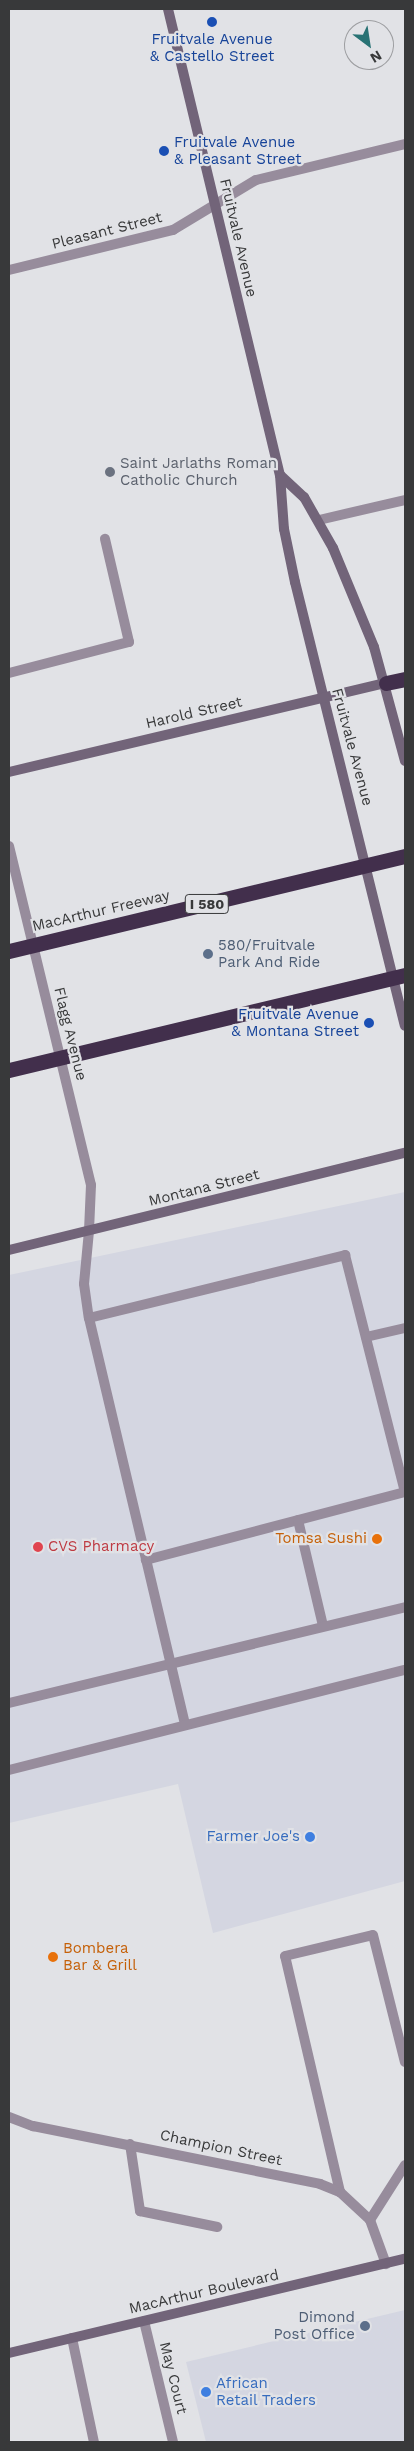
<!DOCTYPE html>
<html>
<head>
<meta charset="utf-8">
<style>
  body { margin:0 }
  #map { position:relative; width:414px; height:2451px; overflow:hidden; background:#e1e2e6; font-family:"Work Sans",sans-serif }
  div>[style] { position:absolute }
  .built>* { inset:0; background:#d4d6e1 }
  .lane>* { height:10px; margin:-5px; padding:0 5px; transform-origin:5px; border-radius:5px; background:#978c9c }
  .street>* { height:10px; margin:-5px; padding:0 5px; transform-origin:5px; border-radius:5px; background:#978c9c }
  .secondary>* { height:10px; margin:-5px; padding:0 5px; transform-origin:5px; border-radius:5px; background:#726479 }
  .highway>* { height:15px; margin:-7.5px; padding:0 7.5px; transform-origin:7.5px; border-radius:7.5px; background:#422f4c }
  .highway-bridge>* { height:15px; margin:-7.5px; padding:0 7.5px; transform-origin:7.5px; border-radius:7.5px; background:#422f4c }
  .dots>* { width:14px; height:14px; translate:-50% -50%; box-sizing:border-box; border:2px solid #e1e2e6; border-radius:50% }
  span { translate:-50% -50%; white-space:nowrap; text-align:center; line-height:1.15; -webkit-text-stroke:4.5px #e1e2e6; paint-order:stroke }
  .shield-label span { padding:1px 4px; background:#e1e2e6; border:1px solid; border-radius:4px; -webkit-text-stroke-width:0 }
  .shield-label { font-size:14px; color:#38393a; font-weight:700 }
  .transit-label { font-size:15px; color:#164399 }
  .left { translate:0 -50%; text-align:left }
  .right { translate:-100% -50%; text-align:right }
  .street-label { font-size:15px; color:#38393a }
  .worship-label { font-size:15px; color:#5b616d }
  .service-label { font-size:15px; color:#4e5e75 }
  .food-label { font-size:15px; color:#c56008 }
  .health-label { font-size:15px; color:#be3a42 }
  .shop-label { font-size:15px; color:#366cbe }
  .frame { position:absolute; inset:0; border:10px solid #38393a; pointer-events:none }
  .north { position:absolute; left:344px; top:20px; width:50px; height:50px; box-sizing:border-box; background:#e1e2e6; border:1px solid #9d9ea1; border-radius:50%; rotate:149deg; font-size:14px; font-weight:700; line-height:20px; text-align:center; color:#38393a }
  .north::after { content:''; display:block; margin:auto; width:18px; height:22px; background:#287274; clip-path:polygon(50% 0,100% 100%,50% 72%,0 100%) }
</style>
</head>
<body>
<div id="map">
  <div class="built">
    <div style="clip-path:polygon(405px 1192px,405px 1881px,213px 1933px,178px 1784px,9px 1823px,9px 1275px)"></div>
    <div style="clip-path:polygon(405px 2310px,405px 2442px,206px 2442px,186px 2362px)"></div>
  </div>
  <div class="lane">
    <div style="left:9px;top:673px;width:124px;rotate:-14.5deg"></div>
    <div style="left:129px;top:642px;width:106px;rotate:-103.1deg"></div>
    <div style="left:89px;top:1231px;width:53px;rotate:95.4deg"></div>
    <div style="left:84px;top:1284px;width:34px;rotate:82deg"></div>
    <div style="left:89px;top:1318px;width:418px;rotate:76.7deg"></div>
    <div style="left:89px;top:1318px;width:264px;rotate:-13.8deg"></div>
    <div style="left:345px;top:1255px;width:244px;rotate:75.8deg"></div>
    <div style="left:405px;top:1492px;width:268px;rotate:165.3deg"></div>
    <div style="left:366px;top:1337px;width:40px;rotate:-13deg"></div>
    <div style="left:298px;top:1520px;width:109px;rotate:76.7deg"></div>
    <div style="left:9px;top:1703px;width:407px;rotate:-13.6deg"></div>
    <div style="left:9px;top:1770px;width:408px;rotate:-14.2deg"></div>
    <div style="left:130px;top:2144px;width:68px;rotate:81.5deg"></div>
    <div style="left:140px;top:2211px;width:79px;rotate:11.7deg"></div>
    <div style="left:340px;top:2192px;width:242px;rotate:-103.1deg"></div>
    <div style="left:285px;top:1956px;width:90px;rotate:-13.4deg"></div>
    <div style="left:373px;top:1935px;width:131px;rotate:75.9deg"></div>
    <div style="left:370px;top:2220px;width:65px;rotate:-57.5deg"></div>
    <div style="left:72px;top:2338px;width:106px;rotate:78.1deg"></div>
  </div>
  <div class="street">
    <div style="left:9px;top:270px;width:169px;rotate:-13.7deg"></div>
    <div style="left:173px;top:230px;width:97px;rotate:-31.1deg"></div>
    <div style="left:256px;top:180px;width:153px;rotate:-13.6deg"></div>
    <div style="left:319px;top:520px;width:88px;rotate:-13.1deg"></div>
    <div style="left:9px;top:846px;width:349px;rotate:76.4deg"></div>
    <div style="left:91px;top:1185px;width:46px;rotate:92.5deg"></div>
    <div style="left:9px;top:2117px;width:26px;rotate:21deg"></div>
    <div style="left:33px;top:2126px;width:293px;rotate:11.4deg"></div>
    <div style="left:320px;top:2184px;width:22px;rotate:22deg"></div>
    <div style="left:340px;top:2192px;width:41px;rotate:43deg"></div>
    <div style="left:370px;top:2220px;width:47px;rotate:70deg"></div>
    <div style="left:144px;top:2321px;width:124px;rotate:76.5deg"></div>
  </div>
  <div class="secondary">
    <div style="left:168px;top:9px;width:479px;rotate:76.5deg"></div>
    <div style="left:280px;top:475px;width:54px;rotate:85.8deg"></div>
    <div style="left:284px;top:529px;width:54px;rotate:78.3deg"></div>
    <div style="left:295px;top:582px;width:457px;rotate:76.1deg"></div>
    <div style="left:280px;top:475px;width:33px;rotate:43deg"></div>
    <div style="left:304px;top:497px;width:59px;rotate:60.4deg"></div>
    <div style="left:333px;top:548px;width:107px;rotate:67.5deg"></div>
    <div style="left:374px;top:647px;width:118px;rotate:74.8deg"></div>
    <div style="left:9px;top:772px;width:387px;rotate:-13.3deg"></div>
    <div style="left:9px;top:1250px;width:408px;rotate:-13.8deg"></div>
    <div style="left:9px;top:2353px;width:407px;rotate:-13.4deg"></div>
  </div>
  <div class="highway">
    <div style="left:386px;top:683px;width:19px;rotate:-12deg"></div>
  </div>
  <div class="highway-bridge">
    <div style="left:9px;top:951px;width:407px;rotate:-13.5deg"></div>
    <div style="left:9px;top:1070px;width:407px;rotate:-13.5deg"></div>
  </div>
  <div class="dots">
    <div style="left:212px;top:22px;background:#1a4fb4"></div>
    <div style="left:164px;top:151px;background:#1a4fb4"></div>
    <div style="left:110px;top:472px;background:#6b7280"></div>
    <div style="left:208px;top:954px;background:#5c6f8a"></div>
    <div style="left:369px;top:1023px;background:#1a4fb4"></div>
    <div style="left:377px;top:1539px;background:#e8710a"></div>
    <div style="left:38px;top:1547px;background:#e0444e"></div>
    <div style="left:310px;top:1837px;background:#3f7fe0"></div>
    <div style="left:53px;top:1957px;background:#e8710a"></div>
    <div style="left:365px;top:2326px;background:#5c6f8a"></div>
    <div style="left:206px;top:2392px;background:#3f7fe0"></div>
  </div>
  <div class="shield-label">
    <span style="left:207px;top:904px">I 580</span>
  </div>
  <div class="transit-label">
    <span style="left:212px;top:48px">Fruitvale Avenue<br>&amp; Castello Street</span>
    <span class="left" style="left:174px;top:151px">Fruitvale Avenue<br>&amp; Pleasant Street</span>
    <span class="right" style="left:359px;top:1023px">Fruitvale Avenue<br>&amp; Montana Street</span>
  </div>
  <div class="street-label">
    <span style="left:107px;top:231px;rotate:-14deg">Pleasant Street</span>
    <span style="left:238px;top:238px;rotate:77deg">Fruitvale Avenue</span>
    <span style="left:194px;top:713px;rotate:-13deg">Harold Street</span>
    <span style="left:352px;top:747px;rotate:75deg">Fruitvale Avenue</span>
    <span style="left:101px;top:911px;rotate:-13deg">MacArthur Freeway</span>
    <span style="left:70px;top:1034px;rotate:76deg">Flagg Avenue</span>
    <span style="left:204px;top:1188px;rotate:-14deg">Montana Street</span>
    <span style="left:221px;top:2148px;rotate:12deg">Champion Street</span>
    <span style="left:204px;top:2292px;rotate:-13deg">MacArthur Boulevard</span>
    <span style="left:173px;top:2378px;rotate:76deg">May Court</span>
  </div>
  <div class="worship-label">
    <span class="left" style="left:120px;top:472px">Saint Jarlaths Roman<br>Catholic Church</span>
  </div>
  <div class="service-label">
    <span class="left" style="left:218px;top:954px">580/Fruitvale<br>Park And Ride</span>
    <span class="right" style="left:355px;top:2326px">Dimond<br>Post Office</span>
  </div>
  <div class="food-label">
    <span class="right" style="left:367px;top:1539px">Tomsa Sushi</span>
    <span class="left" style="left:63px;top:1957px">Bombera<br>Bar &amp; Grill</span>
  </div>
  <div class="health-label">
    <span class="left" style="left:48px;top:1547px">CVS Pharmacy</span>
  </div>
  <div class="shop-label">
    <span class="right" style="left:300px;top:1837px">Farmer Joe's</span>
    <span class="left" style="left:216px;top:2392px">African<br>Retail Traders</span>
  </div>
  <div class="frame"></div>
  <div class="north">N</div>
</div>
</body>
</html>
